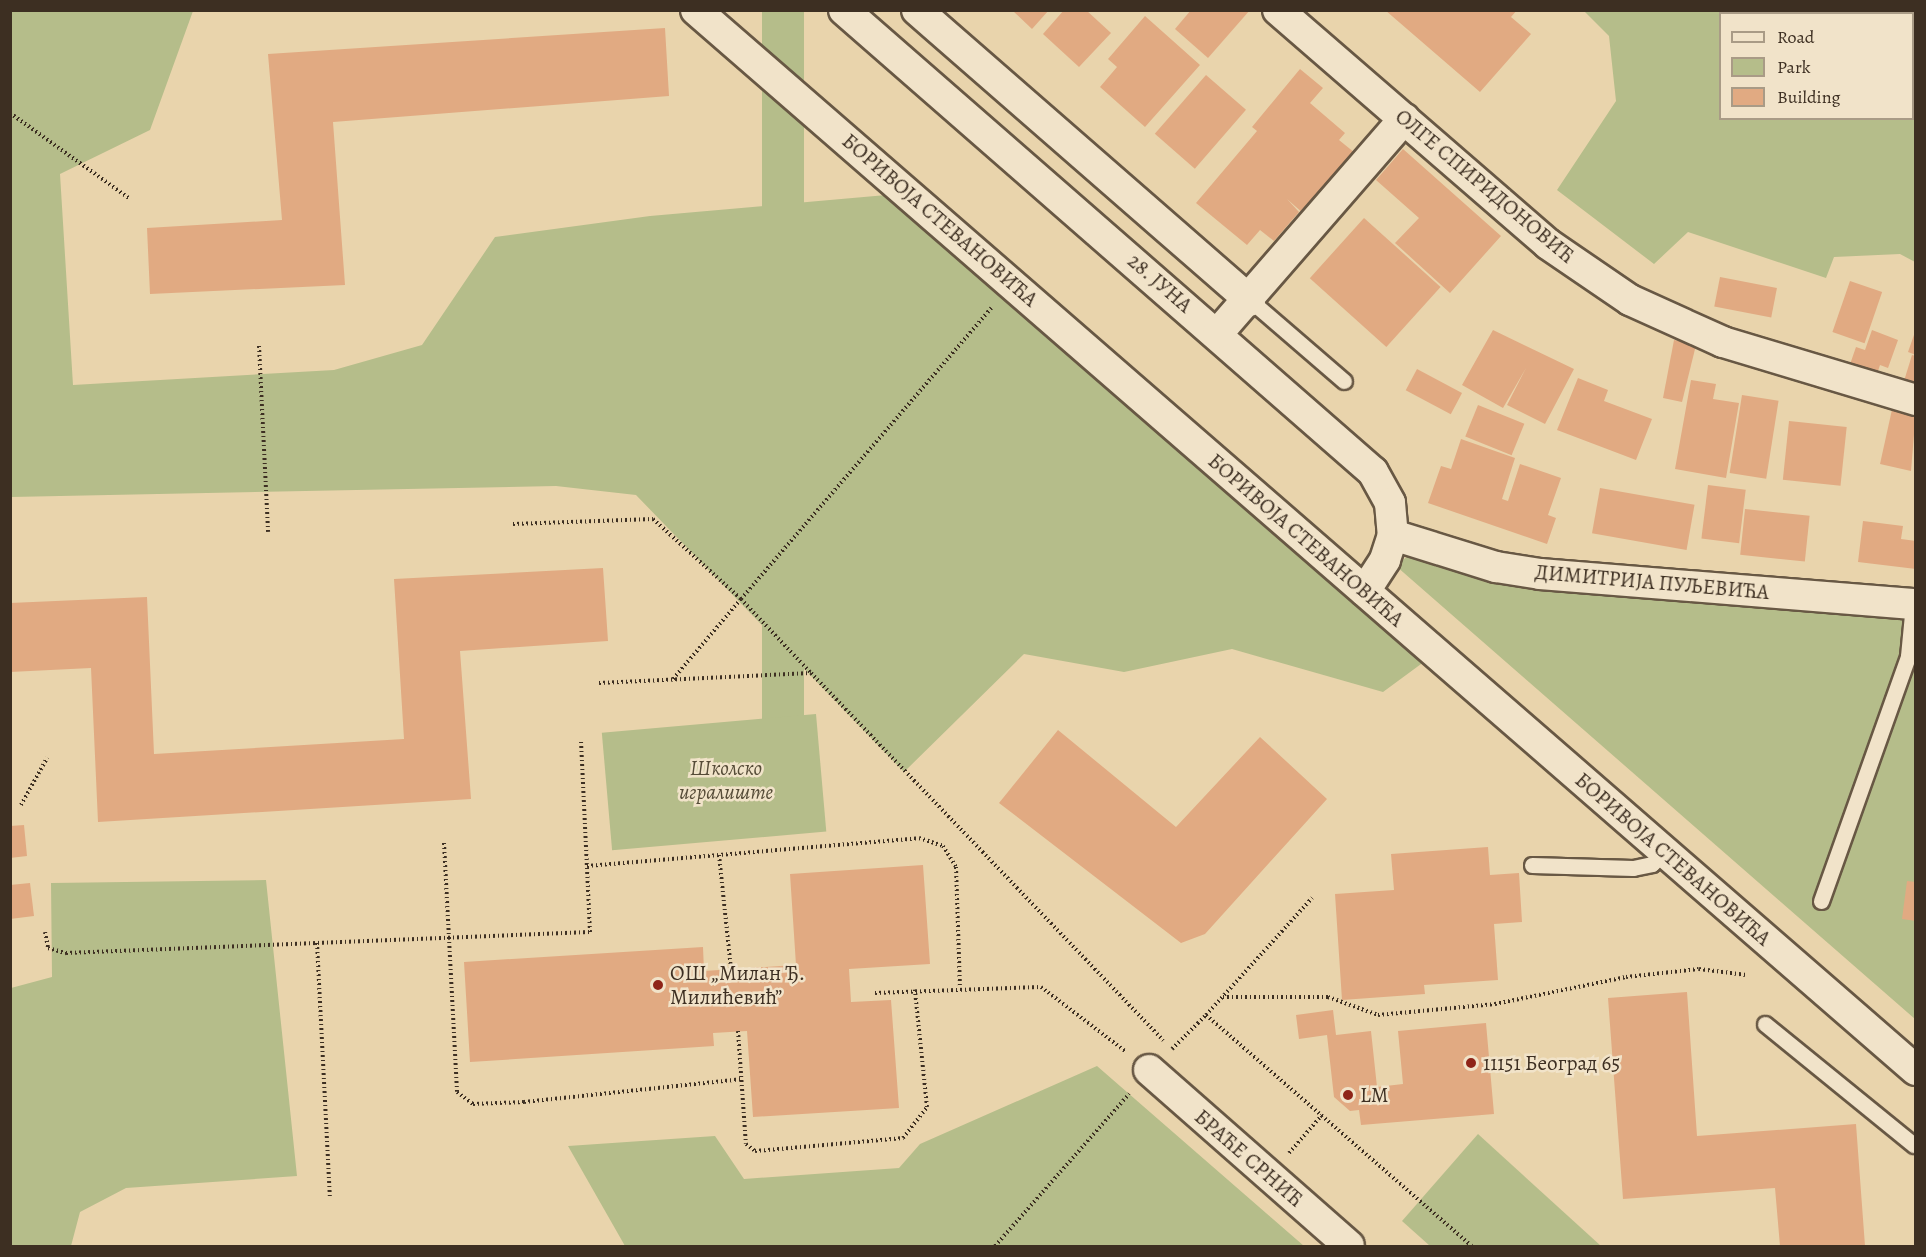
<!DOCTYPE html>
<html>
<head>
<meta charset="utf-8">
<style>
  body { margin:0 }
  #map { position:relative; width:1926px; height:1257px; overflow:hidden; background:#e9d4ac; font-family:Alegreya,serif }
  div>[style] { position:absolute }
  .green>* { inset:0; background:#b5bd8a; transform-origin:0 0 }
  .building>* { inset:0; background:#e1aa82; transform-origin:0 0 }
  .path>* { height:4px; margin-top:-2px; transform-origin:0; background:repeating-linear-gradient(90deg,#3d2f22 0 1.5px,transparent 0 4.5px) }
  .roads { filter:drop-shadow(2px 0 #685844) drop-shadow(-2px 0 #685844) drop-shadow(0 2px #685844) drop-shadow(0 -2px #685844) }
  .service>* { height:15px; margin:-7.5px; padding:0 7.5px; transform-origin:7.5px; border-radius:7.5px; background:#f1e3c9 }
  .minor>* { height:30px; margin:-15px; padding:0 15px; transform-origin:15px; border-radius:15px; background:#f1e3c9 }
  .dots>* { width:16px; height:16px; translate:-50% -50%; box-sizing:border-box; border:3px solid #f1e3c9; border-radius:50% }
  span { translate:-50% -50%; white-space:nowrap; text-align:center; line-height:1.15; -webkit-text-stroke:5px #f1e3c9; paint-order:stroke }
  .street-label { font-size:21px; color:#3d2f22 }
  .park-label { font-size:21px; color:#554b37; font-style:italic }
  .poi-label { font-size:21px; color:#3d2f22 }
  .left { translate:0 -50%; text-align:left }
  .frame { position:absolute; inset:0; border:12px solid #3d2f22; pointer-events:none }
  .legend { position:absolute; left:1719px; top:12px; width:195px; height:108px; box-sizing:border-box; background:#f1e3c9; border:2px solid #a99b86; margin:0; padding:8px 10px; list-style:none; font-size:18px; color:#3d2f22 }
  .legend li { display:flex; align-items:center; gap:12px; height:30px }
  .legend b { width:30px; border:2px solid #a99b86 }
</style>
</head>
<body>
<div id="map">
  <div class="green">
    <div style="clip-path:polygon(10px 11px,193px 11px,150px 130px,60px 174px,73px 385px,334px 370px,422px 345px,495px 237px,650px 216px,909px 193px,1436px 653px,1383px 692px,1232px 649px,1124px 672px,1024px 654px,904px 772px,636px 495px,556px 486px,11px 497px)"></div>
    <div style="left:762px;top:11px;width:42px;height:787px"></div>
    <div style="clip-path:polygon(evenodd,1584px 11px,1915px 11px,1915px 262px,1900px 254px,1834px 257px,1826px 278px,1688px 232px,1654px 264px,1557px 190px,1616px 101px,1609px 36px,1584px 11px,1720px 14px,1912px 14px,1912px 118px,1720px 118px,1720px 14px)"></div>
    <div style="clip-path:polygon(1424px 542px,1461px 556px,1915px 605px,1915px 1019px,1396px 566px)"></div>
    <div style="left:816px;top:714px;width:118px;height:215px;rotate:85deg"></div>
    <div style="clip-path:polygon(266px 880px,297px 1176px,126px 1188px,80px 1212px,71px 1246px,11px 1246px,11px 988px,52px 977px,51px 883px)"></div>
    <div style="clip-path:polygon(1097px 1066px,1304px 1246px,625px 1246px,568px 1146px,715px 1136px,744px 1179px,899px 1168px,920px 1144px)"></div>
    <div style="clip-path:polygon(1478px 1134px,1601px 1246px,1430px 1246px,1402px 1221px)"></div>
  </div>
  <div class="building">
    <div style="clip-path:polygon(1012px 10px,1049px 10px,1032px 29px)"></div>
    <div style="clip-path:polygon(1064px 10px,1086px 10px,1111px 33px,1079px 67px,1043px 34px)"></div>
    <div style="clip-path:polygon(1191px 10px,1250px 10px,1208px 58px,1175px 29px)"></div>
    <div style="clip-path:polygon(1385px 10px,1517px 10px,1511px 17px,1531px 34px,1480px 92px)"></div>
    <div style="clip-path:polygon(1145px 16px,1200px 65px,1145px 127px,1100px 87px,1117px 67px,1108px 59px)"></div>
    <div style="clip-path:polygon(665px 28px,669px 96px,333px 122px,345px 285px,150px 294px,147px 228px,282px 220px,268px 54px)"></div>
    <div style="clip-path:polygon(1300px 69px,1323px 88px,1310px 103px,1345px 133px,1339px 140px,1355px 153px,1304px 214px,1287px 199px,1299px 212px,1274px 241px,1260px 230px,1247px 245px,1196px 203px,1257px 131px,1252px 127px)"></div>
    <div style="left:1206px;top:75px;width:53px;height:78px;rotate:41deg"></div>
    <div style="clip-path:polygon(1403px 149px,1501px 236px,1450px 293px,1395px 243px,1419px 218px,1376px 180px)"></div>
    <div style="left:1364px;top:218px;width:103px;height:81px;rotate:42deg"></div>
    <div style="left:1720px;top:277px;width:58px;height:30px;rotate:11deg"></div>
    <div style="left:1850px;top:281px;width:34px;height:54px;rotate:19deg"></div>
    <div style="clip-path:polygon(1493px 330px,1574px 369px,1545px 424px,1507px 405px,1526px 368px,1503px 408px,1462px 385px)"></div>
    <div style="clip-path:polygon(1872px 330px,1898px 340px,1888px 368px,1880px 365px,1874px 383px,1847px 373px,1856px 347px,1865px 350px)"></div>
    <div style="clip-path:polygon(1915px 332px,1916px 332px,1916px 355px,1908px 352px)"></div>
    <div style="clip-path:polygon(1674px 340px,1696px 345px,1682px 402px,1663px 398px)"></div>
    <div style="clip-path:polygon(1912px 355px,1916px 356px,1916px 385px,1904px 381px)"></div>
    <div style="left:1417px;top:369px;width:51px;height:24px;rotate:28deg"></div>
    <div style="clip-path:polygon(1578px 378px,1608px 390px,1604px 401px,1652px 419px,1636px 460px,1557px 430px)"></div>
    <div style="clip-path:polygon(1691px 380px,1716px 384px,1713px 399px,1739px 403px,1726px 478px,1675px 469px)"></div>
    <div style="left:1742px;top:395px;width:37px;height:79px;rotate:9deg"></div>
    <div style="left:1478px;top:405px;width:50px;height:34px;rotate:22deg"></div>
    <div style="clip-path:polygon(1893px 405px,1916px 410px,1911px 471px,1880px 464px)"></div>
    <div style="left:1789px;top:421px;width:58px;height:59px;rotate:6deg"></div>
    <div style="clip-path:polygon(1461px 439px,1515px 458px,1502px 499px,1508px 501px,1520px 464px,1561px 478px,1548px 515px,1556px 518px,1547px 544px,1428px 503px,1441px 466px,1451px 469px)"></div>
    <div style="left:1708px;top:485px;width:38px;height:54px;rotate:7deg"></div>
    <div style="left:1600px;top:488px;width:96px;height:46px;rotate:10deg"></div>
    <div style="left:1745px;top:509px;width:65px;height:46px;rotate:6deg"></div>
    <div style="clip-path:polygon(1863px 521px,1903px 526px,1901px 539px,1916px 541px,1916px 569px,1858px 562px)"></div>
    <div style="clip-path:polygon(603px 568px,608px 641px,460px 651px,471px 799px,98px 822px,91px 668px,10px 672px,10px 603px,147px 597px,154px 754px,404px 739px,394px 579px)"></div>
    <div style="clip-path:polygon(1058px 730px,1176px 827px,1260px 737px,1327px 799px,1205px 934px,1181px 943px,999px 803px)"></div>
    <div style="clip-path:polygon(24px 825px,27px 856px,10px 858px,10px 826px)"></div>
    <div style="clip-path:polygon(1488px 847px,1490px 875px,1519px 873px,1522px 922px,1494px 924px,1498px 980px,1424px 985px,1425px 994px,1342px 1000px,1335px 894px,1394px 890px,1391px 854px)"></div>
    <div style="clip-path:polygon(923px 865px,930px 964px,849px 969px,851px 1002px,891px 1000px,899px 1108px,753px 1117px,747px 1031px,713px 1033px,714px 1046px,470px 1062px,464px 962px,703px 947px,704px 971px,796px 965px,790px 874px)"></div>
    <div style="clip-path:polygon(1907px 881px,1916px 882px,1916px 921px,1902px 919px)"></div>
    <div style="clip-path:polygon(30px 883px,34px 916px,10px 919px,10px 885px)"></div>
    <div style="clip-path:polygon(1687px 992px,1697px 1136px,1856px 1124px,1865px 1246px,1780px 1246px,1775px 1188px,1623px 1199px,1608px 998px)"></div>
    <div style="clip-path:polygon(1333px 1010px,1336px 1035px,1371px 1031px,1377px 1087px,1403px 1084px,1398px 1031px,1486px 1023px,1494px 1114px,1361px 1125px,1359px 1110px,1350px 1111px,1334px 1097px,1327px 1035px,1299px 1039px,1296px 1015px)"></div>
  </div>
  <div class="path">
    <div style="left:10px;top:113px;width:148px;rotate:35.6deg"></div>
    <div style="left:259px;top:346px;width:186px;rotate:87.2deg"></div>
    <div style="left:513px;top:524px;width:140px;rotate:-2deg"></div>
    <div style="left:653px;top:519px;width:119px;rotate:42.3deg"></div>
    <div style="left:741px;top:599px;width:105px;rotate:130.4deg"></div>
    <div style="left:810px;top:672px;width:100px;rotate:-133.4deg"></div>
    <div style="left:741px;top:599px;width:384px;rotate:-49.3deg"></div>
    <div style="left:599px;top:683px;width:212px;rotate:-2.7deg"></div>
    <div style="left:811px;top:673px;width:509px;rotate:46.2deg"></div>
    <div style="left:21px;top:805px;width:54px;rotate:-61deg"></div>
    <div style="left:444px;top:843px;width:249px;rotate:87deg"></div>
    <div style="left:457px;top:1092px;width:20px;rotate:37deg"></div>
    <div style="left:473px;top:1104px;width:51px;rotate:-2.2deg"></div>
    <div style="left:524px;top:1102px;width:220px;rotate:-6deg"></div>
    <div style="left:719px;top:855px;width:115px;rotate:84deg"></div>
    <div style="left:587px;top:866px;width:333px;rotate:-4.8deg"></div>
    <div style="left:919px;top:838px;width:25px;rotate:18deg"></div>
    <div style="left:943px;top:846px;width:25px;rotate:58deg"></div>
    <div style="left:956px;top:867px;width:120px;rotate:88.1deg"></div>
    <div style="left:45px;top:932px;width:16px;rotate:79deg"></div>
    <div style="left:48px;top:948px;width:19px;rotate:16deg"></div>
    <div style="left:66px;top:953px;width:524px;rotate:-2.29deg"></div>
    <div style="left:590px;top:932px;width:193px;rotate:-92.7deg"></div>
    <div style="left:317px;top:943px;width:255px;rotate:87.1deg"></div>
    <div style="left:875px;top:993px;width:166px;rotate:-2.1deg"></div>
    <div style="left:1041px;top:987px;width:106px;rotate:37.3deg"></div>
    <div style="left:1223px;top:997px;width:105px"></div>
    <div style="left:1328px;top:997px;width:53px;rotate:19.8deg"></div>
    <div style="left:1378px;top:1015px;width:118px;rotate:-5.4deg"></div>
    <div style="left:1495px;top:1004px;width:134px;rotate:-11.6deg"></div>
    <div style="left:1626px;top:977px;width:73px;rotate:-6.3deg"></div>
    <div style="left:1699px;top:969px;width:48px;rotate:7.1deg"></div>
    <div style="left:1206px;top:1015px;width:158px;rotate:-47.8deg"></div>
    <div style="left:738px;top:1031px;width:113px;rotate:86deg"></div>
    <div style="left:746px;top:1144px;width:11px;rotate:38deg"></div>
    <div style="left:755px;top:1151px;width:149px;rotate:-5deg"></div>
    <div style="left:903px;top:1138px;width:39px;rotate:-52deg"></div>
    <div style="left:927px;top:1107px;width:118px;rotate:-95.9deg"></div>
    <div style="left:1172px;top:1049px;width:48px;rotate:-45deg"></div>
    <div style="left:1206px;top:1015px;width:352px;rotate:41deg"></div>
    <div style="left:1289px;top:1153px;width:50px;rotate:-49deg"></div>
    <div style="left:995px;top:1246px;width:203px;rotate:-48.6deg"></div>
  </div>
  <div class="roads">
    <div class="service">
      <div style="left:1250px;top:300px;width:124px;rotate:40.8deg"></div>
      <div style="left:1532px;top:865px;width:101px;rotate:1.7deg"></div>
      <div style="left:1633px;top:868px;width:19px;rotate:-12deg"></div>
      <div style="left:1652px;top:864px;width:17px;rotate:-45deg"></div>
      <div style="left:1821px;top:901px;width:260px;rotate:-70.4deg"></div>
      <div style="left:1908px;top:656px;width:52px;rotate:-84.5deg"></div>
      <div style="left:1765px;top:1024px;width:192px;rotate:39.1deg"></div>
    </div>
    <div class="minor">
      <div style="left:696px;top:10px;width:1616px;rotate:40.99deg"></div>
      <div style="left:844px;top:10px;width:702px;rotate:41.13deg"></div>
      <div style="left:1373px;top:472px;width:35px;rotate:61deg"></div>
      <div style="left:1390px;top:503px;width:32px;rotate:85deg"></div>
      <div style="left:1393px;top:535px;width:26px;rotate:108deg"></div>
      <div style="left:1385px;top:560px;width:37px;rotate:123deg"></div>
      <div style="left:917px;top:10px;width:442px;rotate:41.1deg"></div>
      <div style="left:1278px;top:10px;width:357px;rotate:40.9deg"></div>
      <div style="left:1548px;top:244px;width:99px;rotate:34.3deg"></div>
      <div style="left:1630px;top:300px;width:102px;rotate:24.3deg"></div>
      <div style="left:1723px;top:342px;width:202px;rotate:16.7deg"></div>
      <div style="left:1218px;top:333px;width:284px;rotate:-49deg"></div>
      <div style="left:1393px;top:535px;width:108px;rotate:17.3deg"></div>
      <div style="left:1496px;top:567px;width:45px;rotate:9deg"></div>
      <div style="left:1540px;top:574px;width:377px;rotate:4.6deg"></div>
      <div style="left:1149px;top:1070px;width:266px;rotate:41.3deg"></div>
    </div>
  </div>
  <div class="dots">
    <div style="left:658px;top:985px;background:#8f2418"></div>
    <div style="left:1471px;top:1063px;background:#8f2418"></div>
    <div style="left:1348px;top:1095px;background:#8f2418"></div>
  </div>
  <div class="street-label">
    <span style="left:1485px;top:186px;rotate:40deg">ОЛГЕ СПИРИДОНОВИЋ</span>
    <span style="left:940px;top:220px;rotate:41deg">БОРИВОЈА СТЕВАНОВИЋА</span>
    <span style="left:1160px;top:283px;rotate:41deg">28. ЈУНА</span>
    <span style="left:1306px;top:540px;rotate:41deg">БОРИВОЈА СТЕВАНОВИЋА</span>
    <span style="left:1652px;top:582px;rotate:5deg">ДИМИТРИЈА ПУЉЕВИЋА</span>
    <span style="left:1673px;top:859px;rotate:41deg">БОРИВОЈА СТЕВАНОВИЋА</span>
    <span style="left:1249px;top:1158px;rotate:41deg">БРАЋЕ СРНИЋ</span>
  </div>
  <div class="park-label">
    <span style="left:726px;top:780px">Школско<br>игралиште</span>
  </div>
  <div class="poi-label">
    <span class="left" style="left:670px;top:985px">ОШ „Милан Ђ.<br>Милићевић”</span>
    <span class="left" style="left:1483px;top:1063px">11151 Београд 65</span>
    <span class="left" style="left:1360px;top:1095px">LM</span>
  </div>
  <div class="frame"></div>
  <ul class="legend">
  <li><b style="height:8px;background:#f1e3c9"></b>Road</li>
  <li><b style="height:16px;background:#b5bd8a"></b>Park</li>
  <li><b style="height:16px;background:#e1aa82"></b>Building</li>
  </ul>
</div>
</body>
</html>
